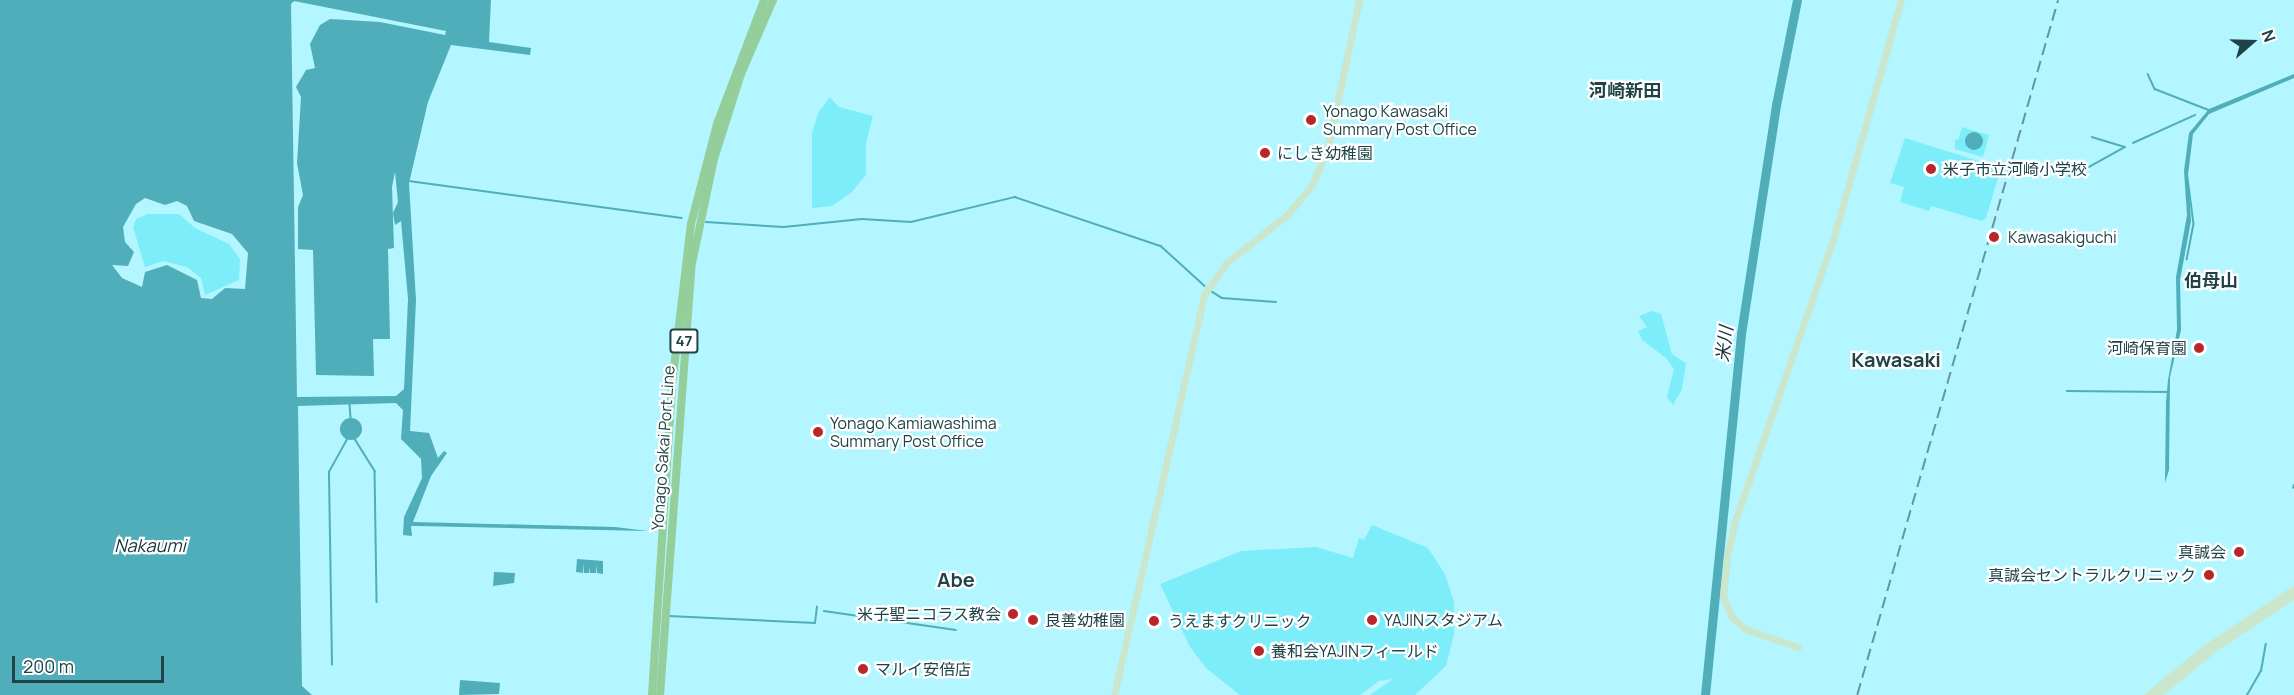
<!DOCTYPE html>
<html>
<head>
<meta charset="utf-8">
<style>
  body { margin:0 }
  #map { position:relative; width:2294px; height:695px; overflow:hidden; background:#b3f6ff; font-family:Manrope,"Noto Sans JP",sans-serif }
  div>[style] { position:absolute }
  .green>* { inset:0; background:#7dedfa }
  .water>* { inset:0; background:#4faeb9 }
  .round { border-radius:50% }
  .stream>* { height:1.5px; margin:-0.75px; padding:0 0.75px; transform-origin:0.75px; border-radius:0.75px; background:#4faeb9 }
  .river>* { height:9px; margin:-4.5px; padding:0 4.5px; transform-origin:4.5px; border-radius:4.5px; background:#4faeb9 }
  .secondary>* { height:7px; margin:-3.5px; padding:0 3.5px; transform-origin:3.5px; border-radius:3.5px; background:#cae6cc }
  .primary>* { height:8px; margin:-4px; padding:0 4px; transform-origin:4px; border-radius:4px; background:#94ce9a }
  .rail>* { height:1.5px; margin-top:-0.75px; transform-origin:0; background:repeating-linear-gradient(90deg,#64969c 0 12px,transparent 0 18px) }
  .dots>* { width:16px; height:16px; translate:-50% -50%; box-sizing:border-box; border:3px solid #fff; border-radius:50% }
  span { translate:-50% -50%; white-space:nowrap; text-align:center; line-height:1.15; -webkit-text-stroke:4.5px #fff; paint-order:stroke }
  .shield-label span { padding:2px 4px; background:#fff; border:2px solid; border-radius:4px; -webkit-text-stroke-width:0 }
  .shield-label { font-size:15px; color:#1f4347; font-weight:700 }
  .poi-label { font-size:16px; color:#1f4347 }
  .left { translate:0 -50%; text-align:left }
  .right { translate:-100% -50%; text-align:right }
  .street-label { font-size:16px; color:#1f4347 }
  .neighbourhood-label { font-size:18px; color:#1f4347; font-weight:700 }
  .water-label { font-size:18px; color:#1a383c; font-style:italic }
  .quarter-label { font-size:20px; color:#1f4347; font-weight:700 }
  .north { position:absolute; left:2222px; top:12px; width:60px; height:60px; -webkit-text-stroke:4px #fff; paint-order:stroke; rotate:70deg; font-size:16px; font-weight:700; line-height:24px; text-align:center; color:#1f4347 }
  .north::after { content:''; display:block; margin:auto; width:21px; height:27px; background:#1f4347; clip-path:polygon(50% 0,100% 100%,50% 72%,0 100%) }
  .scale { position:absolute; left:12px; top:656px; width:152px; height:27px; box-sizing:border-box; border:3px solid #1f4347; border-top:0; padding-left:8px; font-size:18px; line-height:21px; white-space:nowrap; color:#1f4347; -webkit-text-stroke:4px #fff; paint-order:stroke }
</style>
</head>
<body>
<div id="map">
  <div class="green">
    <div style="clip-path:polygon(830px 97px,839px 107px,873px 116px,866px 143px,866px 175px,851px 193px,832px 206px,812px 208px,812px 133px,818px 113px)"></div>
    <div style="clip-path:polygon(1962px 127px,1989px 135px,1983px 157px,1955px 149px,1955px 139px,1958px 140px)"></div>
    <div style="clip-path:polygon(1905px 138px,2001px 168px,1986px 218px,1982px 221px,1931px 206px,1929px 211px,1900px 202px,1904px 187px,1890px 183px)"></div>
    <div style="clip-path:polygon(148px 214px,179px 214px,195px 228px,229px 244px,240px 259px,239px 280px,205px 295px,201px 278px,187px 267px,163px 261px,145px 267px,133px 227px,136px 219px)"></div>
    <div style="clip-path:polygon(1652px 311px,1661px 314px,1672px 354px,1686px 363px,1682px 389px,1673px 405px,1667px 397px,1674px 369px,1666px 358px,1642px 340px,1638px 331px,1647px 327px,1639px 316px)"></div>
    <div style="clip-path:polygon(1372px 525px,1428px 548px,1445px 574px,1454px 602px,1454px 634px,1446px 666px,1415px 695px,1370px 695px,1393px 679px,1379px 681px,1360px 695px,1240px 695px,1206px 668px,1190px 647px,1160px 584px,1241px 551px,1316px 547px,1353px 558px,1359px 538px,1364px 540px)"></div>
  </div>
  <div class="water">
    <div style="clip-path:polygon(evenodd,0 0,491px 0,489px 42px,531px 48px,530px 55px,451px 45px,428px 102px,409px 183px,416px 300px,410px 431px,429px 433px,438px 458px,444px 451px,447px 453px,431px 476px,413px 522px,615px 527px,648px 531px,418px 526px,411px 526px,412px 536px,403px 535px,404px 517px,422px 478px,421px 459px,401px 439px,403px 410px,396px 403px,298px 406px,302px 686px,312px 695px,0 695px,0 0,294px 1px,446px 31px,445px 35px,380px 22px,330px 19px,320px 25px,310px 44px,315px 68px,306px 70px,296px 87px,301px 97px,297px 163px,303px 195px,298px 207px,298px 249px,313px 250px,316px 375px,374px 376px,373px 339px,390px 339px,388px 249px,394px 248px,392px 187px,395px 172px,398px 202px,393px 213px,395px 225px,401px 221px,408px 299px,404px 389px,396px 396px,297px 397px,291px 4px,294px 1px,0 0,145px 198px,165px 205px,177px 201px,187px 206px,194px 221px,232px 234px,248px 253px,245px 289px,225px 288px,212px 299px,201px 298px,197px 280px,167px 265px,145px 272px,142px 287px,122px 278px,112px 265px,128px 266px,134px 252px,125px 242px,123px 227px,136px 204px,145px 198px)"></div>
    <div style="clip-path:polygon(2294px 74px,2294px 78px,2209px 114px,2193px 134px,2188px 175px,2191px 221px,2180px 280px,2181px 330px,2170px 377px,2169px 470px,2165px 483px,2166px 402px,2168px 380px,2177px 330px,2176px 277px,2187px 215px,2184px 171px,2189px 133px,2209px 109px)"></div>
    <div class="round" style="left:1965px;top:132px;width:18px;height:18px"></div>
    <div class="round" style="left:340px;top:418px;width:22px;height:22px"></div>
    <div style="clip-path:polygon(577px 559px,603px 561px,603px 574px,597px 573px,596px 564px,596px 573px,590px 573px,590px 567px,589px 573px,584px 573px,583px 563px,583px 573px,576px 572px)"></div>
    <div style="clip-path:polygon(494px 572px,515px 573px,514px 583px,493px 586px)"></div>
    <div style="clip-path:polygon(460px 680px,500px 683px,499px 694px,459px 695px)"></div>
  </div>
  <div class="stream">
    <div style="left:2148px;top:74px;width:17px;rotate:65deg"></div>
    <div style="left:2155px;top:89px;width:58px;rotate:21.3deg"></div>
    <div style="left:2092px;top:137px;width:34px;rotate:17deg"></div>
    <div style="left:2133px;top:143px;width:68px;rotate:-24.3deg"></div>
    <div style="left:2082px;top:171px;width:49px;rotate:-29.2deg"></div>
    <div style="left:2187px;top:171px;width:53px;rotate:82.5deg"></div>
    <div style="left:2194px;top:224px;width:36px;rotate:101deg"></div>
    <div style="left:2069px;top:176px;width:8px;rotate:-23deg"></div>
    <div style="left:409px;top:181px;width:275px;rotate:7.7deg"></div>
    <div style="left:706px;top:222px;width:78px;rotate:3.7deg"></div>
    <div style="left:784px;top:227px;width:78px;rotate:-5.9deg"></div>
    <div style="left:862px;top:219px;width:49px;rotate:3.5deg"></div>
    <div style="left:911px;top:222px;width:107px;rotate:-13.5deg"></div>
    <div style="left:1015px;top:197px;width:154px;rotate:18.6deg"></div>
    <div style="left:1161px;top:246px;width:59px;rotate:42.3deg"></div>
    <div style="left:1211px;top:291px;width:13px;rotate:32deg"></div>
    <div style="left:1222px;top:298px;width:54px;rotate:4.2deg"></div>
    <div style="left:2067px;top:391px;width:101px;rotate:0.6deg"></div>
    <div style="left:350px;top:404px;width:16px;rotate:86deg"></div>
    <div style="left:355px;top:439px;width:38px;rotate:58deg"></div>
    <div style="left:375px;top:471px;width:131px;rotate:89.1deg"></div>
    <div style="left:2293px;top:488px;width:3px;rotate:-72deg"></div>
    <div style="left:824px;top:611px;width:133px;rotate:8.2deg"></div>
    <div style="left:669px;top:616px;width:146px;rotate:2.7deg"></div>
    <div style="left:815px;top:623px;width:16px;rotate:-83deg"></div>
    <div style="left:332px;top:665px;width:193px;rotate:-90.9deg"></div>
    <div style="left:329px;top:472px;width:39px;rotate:-61deg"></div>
    <div style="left:2247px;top:695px;width:28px;rotate:-60deg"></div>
    <div style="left:2261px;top:671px;width:27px;rotate:-80deg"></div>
  </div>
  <div class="river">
    <div style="left:1705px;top:695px;width:363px;rotate:-84.3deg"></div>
    <div style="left:1741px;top:334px;width:232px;rotate:-81.3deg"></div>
    <div style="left:1776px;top:105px;width:107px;rotate:-78.7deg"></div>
  </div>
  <div class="secondary">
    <div style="left:1798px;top:647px;width:56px;rotate:-161.2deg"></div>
    <div style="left:1745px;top:629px;width:18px;rotate:-137deg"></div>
    <div style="left:1732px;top:617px;width:22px;rotate:-114deg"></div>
    <div style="left:1723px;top:597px;width:41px;rotate:-84.4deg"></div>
    <div style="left:1727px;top:556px;width:39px;rotate:-77deg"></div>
    <div style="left:1736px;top:518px;width:294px;rotate:-70.8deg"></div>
    <div style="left:1833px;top:240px;width:249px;rotate:-74.2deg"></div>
    <div style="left:1114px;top:695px;width:410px;rotate:-77.3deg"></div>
    <div style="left:1204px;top:295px;width:39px;rotate:-55deg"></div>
    <div style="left:1226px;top:263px;width:78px;rotate:-38.2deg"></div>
    <div style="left:1287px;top:215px;width:39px;rotate:-50deg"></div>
    <div style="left:1312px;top:185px;width:41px;rotate:-67.2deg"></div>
    <div style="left:1328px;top:147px;width:150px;rotate:-78.1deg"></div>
    <div style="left:2148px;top:695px;width:72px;rotate:-39.4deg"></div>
    <div style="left:2204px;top:649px;width:108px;rotate:-33.7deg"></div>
    <div style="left:2157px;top:695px;width:77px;rotate:-39.2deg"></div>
    <div style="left:2217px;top:646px;width:92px;rotate:-33.5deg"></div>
  </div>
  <div class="primary">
    <div style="left:652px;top:695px;width:311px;rotate:-86.3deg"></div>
    <div style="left:672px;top:385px;width:162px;rotate:-83.3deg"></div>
    <div style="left:691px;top:224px;width:103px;rotate:-75.4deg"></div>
    <div style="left:717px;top:124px;width:133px;rotate:-69.2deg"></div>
    <div style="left:660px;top:695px;width:428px;rotate:-85.8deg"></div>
    <div style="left:691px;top:268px;width:111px;rotate:-78.1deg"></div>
    <div style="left:714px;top:159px;width:89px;rotate:-72.4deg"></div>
    <div style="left:741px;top:74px;width:81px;rotate:-66.6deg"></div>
  </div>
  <div class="rail">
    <div style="left:1857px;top:695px;width:723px;rotate:-73.87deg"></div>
  </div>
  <div class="dots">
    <div style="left:1311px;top:120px;background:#b8282b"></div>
    <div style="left:1265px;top:153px;background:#b8282b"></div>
    <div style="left:1931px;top:169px;background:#b8282b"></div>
    <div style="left:1994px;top:237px;background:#b8282b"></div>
    <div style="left:2199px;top:348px;background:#b8282b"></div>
    <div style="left:818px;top:432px;background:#b8282b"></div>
    <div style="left:2239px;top:552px;background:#b8282b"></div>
    <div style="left:2209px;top:575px;background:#b8282b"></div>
    <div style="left:1013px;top:614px;background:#b8282b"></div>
    <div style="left:1033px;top:620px;background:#b8282b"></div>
    <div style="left:1372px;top:620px;background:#b8282b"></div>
    <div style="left:1154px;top:621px;background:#b8282b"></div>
    <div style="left:1259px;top:651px;background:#b8282b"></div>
    <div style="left:863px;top:669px;background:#b8282b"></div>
  </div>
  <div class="shield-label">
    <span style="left:684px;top:341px">47</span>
  </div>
  <div class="poi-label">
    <span class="left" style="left:1323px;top:120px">Yonago Kawasaki<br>Summary Post Office</span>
    <span class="left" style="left:1277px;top:153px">にしき幼稚園</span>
    <span class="left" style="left:1943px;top:169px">米子市立河崎小学校</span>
    <span class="left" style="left:2008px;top:237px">Kawasakiguchi</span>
    <span class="right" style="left:2187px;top:348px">河崎保育園</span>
    <span class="left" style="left:830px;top:432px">Yonago Kamiawashima<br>Summary Post Office</span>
    <span class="right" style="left:2226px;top:552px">真誠会</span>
    <span class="right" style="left:2196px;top:575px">真誠会セントラルクリニック</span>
    <span class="right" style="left:1001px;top:614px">米子聖ニコラス教会</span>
    <span class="left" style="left:1045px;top:620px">良善幼稚園</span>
    <span class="left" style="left:1384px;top:620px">YAJINスタジアム</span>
    <span class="left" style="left:1168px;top:621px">うえますクリニック</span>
    <span class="left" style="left:1271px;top:651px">養和会YAJINフィールド</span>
    <span class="left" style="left:875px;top:669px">マルイ安倍店</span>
  </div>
  <div class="street-label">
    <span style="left:663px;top:448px;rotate:-86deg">Yonago Sakai Port Line</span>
  </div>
  <div class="neighbourhood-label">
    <span style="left:1625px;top:90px">河崎新田</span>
    <span style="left:2211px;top:280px">伯母山</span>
  </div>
  <div class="water-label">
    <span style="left:1724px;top:344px;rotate:-83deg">米川</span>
    <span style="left:150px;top:545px">Nakaumi</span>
  </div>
  <div class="quarter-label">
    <span style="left:1896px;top:359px">Kawasaki</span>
    <span style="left:956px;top:579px">Abe</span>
  </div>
  <div class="north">N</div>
  <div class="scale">200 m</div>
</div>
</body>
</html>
